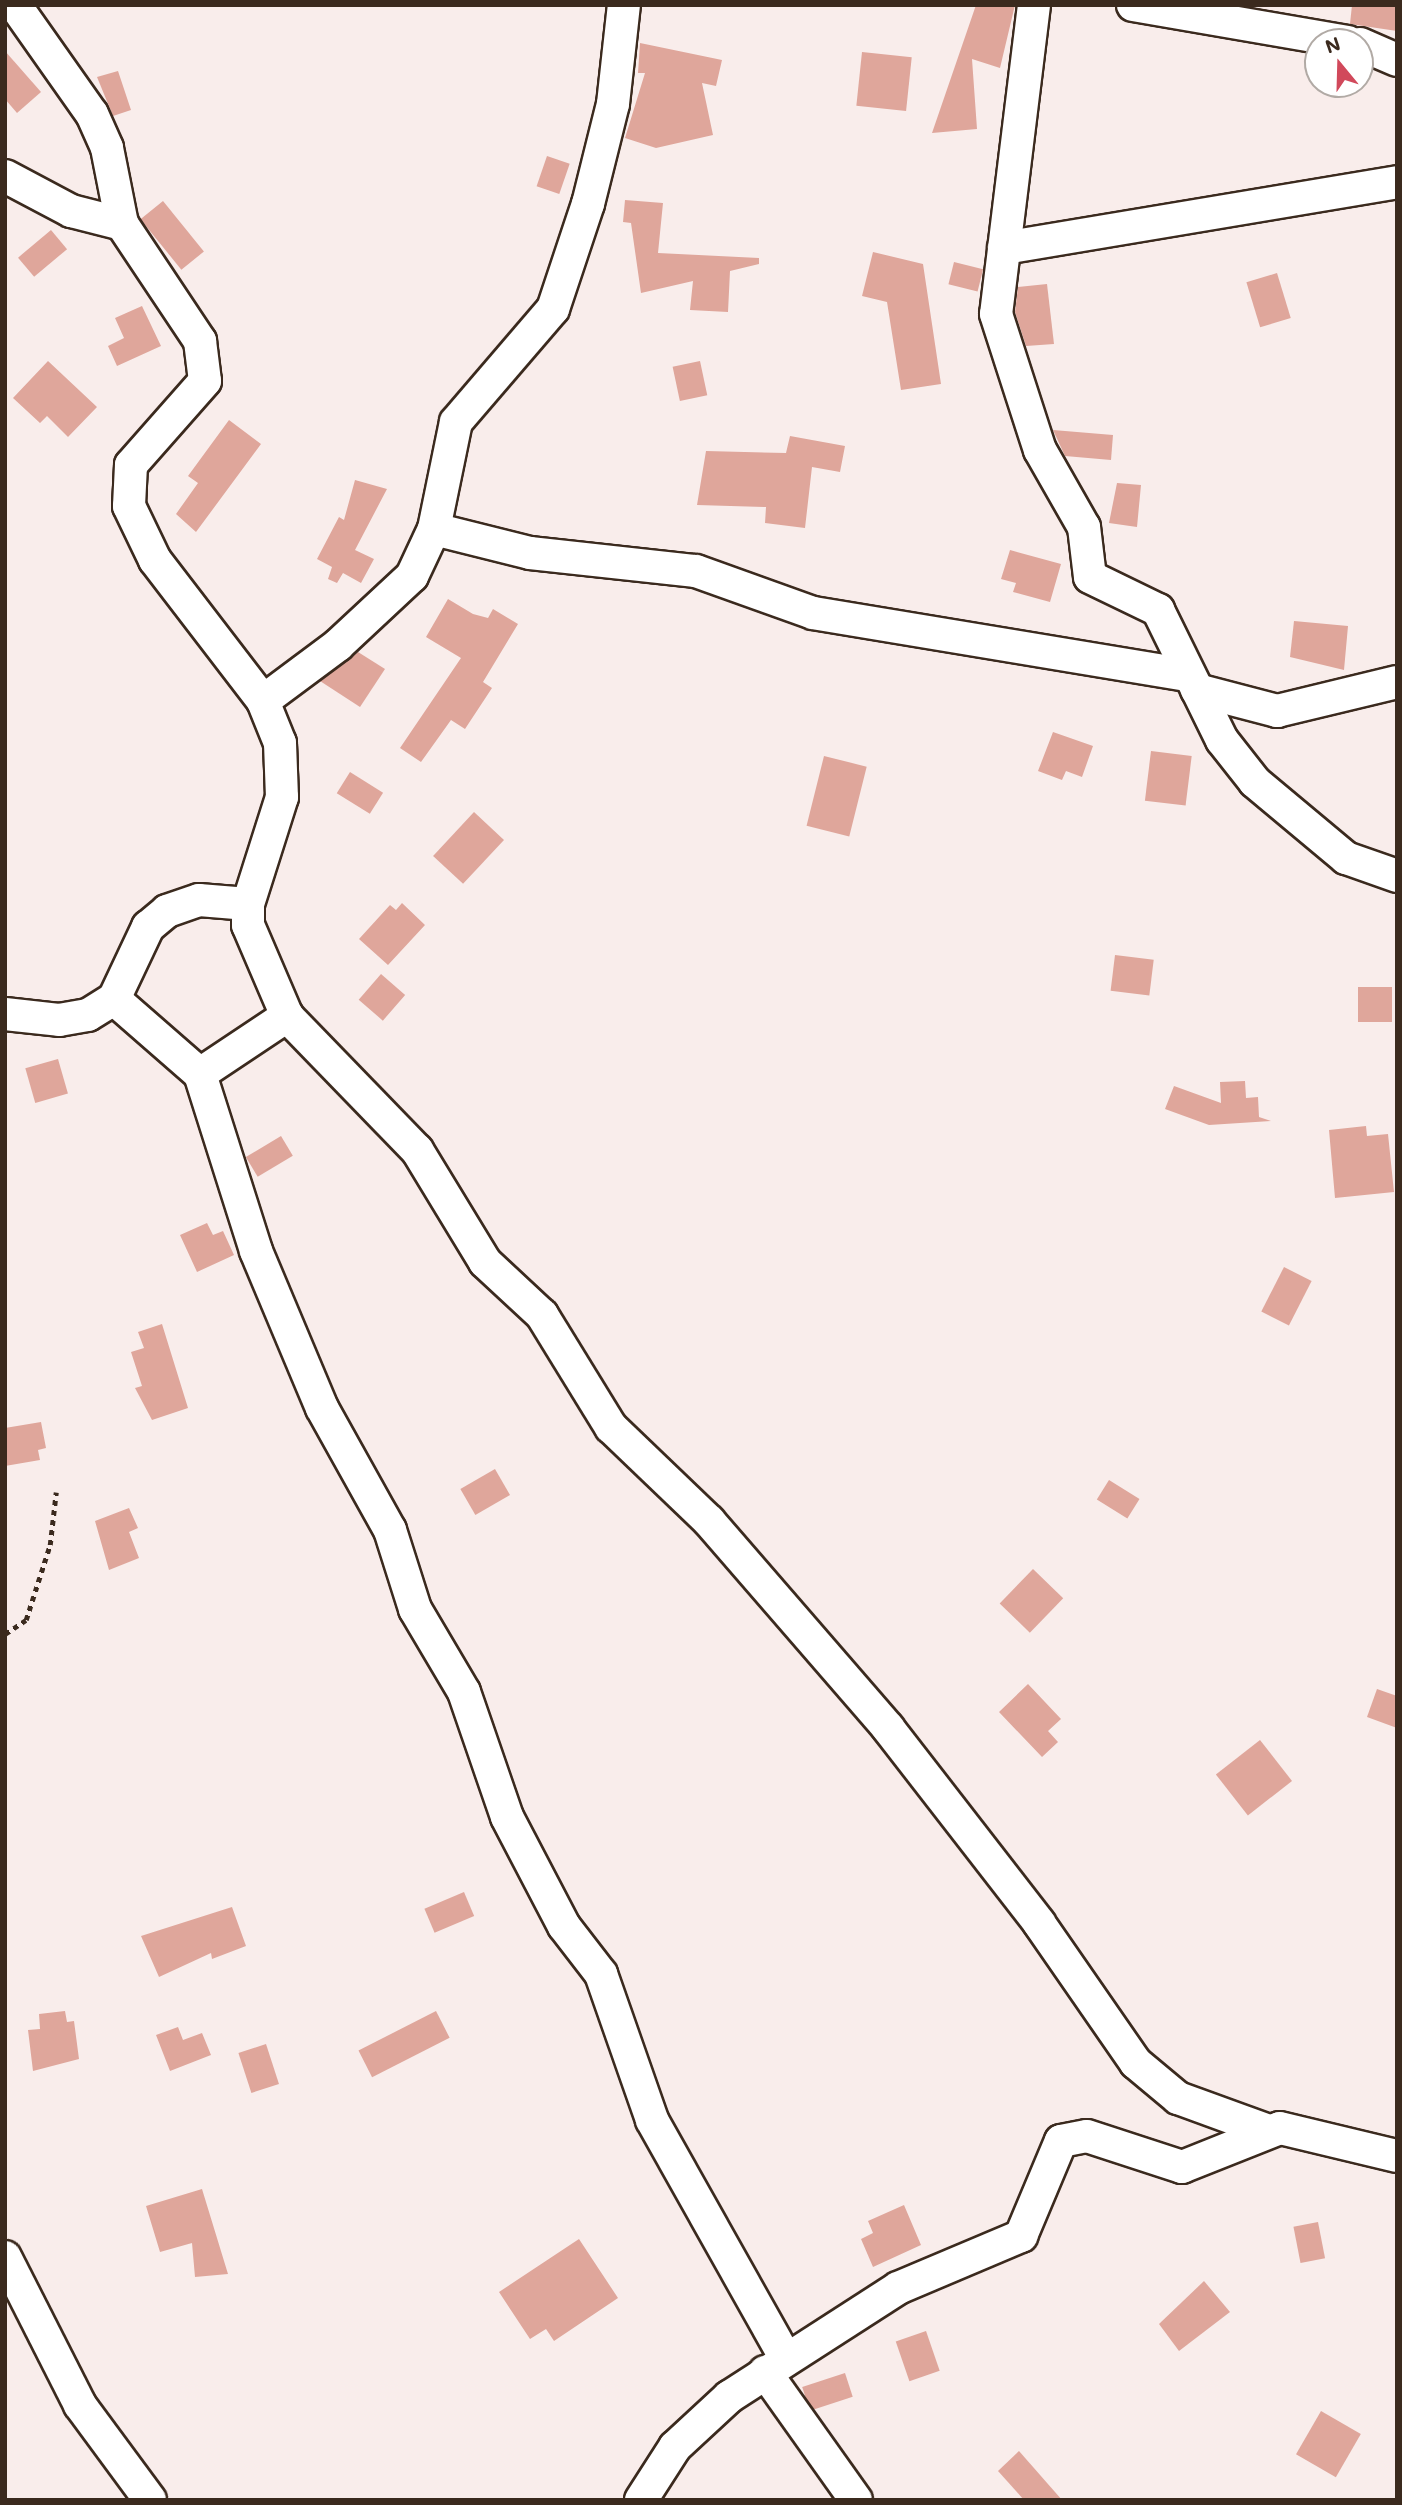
<!DOCTYPE html>
<html>
<head>
<meta charset="utf-8">
<style>
  body { margin:0 }
  #map { position:relative; width:1402px; height:2505px; overflow:hidden; background:#f9edeb; font-family:Mali,sans-serif }
  div>[style] { position:absolute }
  .building>* { inset:0; background:#dfa69b; transform-origin:0 0 }
  .path>* { height:4.5px; margin-top:-2.25px; transform-origin:0; background:repeating-linear-gradient(90deg,#3b2a1e 0 5px,transparent 0 10px) }
  .roads { filter:drop-shadow(2px 0 #3b2a1e) drop-shadow(-2px 0 #3b2a1e) drop-shadow(0 2px #3b2a1e) drop-shadow(0 -2px #3b2a1e) }
  .street>* { height:32px; margin:-16px; padding:0 16px; transform-origin:16px; border-radius:16px; background:#fff }
  span { translate:-50% -50%; white-space:nowrap; text-align:center; line-height:1.15; -webkit-text-stroke:7px #fff; paint-order:stroke }
  .frame { position:absolute; inset:0; border:7px solid #3b2a1e; pointer-events:none }
  .north { position:absolute; left:1304px; top:28px; width:70px; height:70px; box-sizing:border-box; background:#fff; border:2px solid #b1aaa5; border-radius:50%; rotate:341deg; font-size:19px; font-weight:700; line-height:28px; text-align:center; color:#3b2a1e }
  .north::after { content:''; display:block; margin:auto; width:24px; height:32px; background:#d1495b; clip-path:polygon(50% 0,100% 100%,50% 72%,0 100%) }
</style>
</head>
<body>
<div id="map">
  <div class="building">
    <div style="clip-path:polygon(976px 5px,1015px 5px,1000px 68px,972px 59px,977px 129px,932px 133px)"></div>
    <div style="clip-path:polygon(1352px 5px,1397px 5px,1397px 31px,1350px 24px)"></div>
    <div style="clip-path:polygon(640px 43px,722px 60px,716px 86px,702px 83px,713px 135px,656px 148px,625px 138px,645px 73px,638px 73px)"></div>
    <div style="clip-path:polygon(5px 51px,41px 92px,17px 113px,5px 99px)"></div>
    <div style="left:862px;top:52px;width:50px;height:54px;rotate:6deg"></div>
    <div style="clip-path:polygon(118px 71px,131px 110px,113px 116px,97px 77px)"></div>
    <div style="left:547px;top:156px;width:24px;height:32px;rotate:19deg"></div>
    <div style="clip-path:polygon(625px 200px,663px 203px,658px 253px,759px 258px,759px 264px,730px 271px,728px 312px,690px 310px,693px 281px,641px 293px,631px 223px,623px 222px)"></div>
    <div style="left:163px;top:201px;width:65px;height:29px;rotate:51deg"></div>
    <div style="left:51px;top:230px;width:25px;height:43px;rotate:50deg"></div>
    <div style="clip-path:polygon(873px 252px,923px 264px,941px 384px,901px 390px,887px 302px,862px 296px)"></div>
    <div style="left:954px;top:262px;width:30px;height:23px;rotate:14deg"></div>
    <div style="left:1277px;top:273px;width:47px;height:32px;rotate:73deg"></div>
    <div style="clip-path:polygon(1047px 284px,1054px 344px,1026px 346px,1015px 312px,1018px 287px)"></div>
    <div style="clip-path:polygon(142px 306px,161px 346px,117px 366px,108px 346px,124px 338px,115px 318px)"></div>
    <div style="clip-path:polygon(48px 361px,97px 407px,68px 437px,47px 416px,40px 423px,13px 398px)"></div>
    <div style="left:700px;top:361px;width:35px;height:28px;rotate:78deg"></div>
    <div style="clip-path:polygon(229px 420px,261px 444px,196px 532px,176px 514px,198px 483px,188px 476px)"></div>
    <div style="clip-path:polygon(1053px 430px,1113px 435px,1111px 460px,1065px 456px)"></div>
    <div style="clip-path:polygon(790px 436px,845px 446px,840px 472px,812px 467px,805px 528px,765px 523px,766px 507px,697px 505px,706px 451px,786px 453px)"></div>
    <div style="clip-path:polygon(355px 480px,387px 489px,355px 550px,374px 559px,361px 583px,343px 573px,337px 583px,328px 579px,332px 567px,317px 559px,339px 517px,344px 520px)"></div>
    <div style="clip-path:polygon(1117px 483px,1141px 485px,1137px 527px,1109px 523px)"></div>
    <div style="clip-path:polygon(1010px 550px,1061px 564px,1050px 602px,1013px 592px,1016px 583px,1001px 579px)"></div>
    <div style="clip-path:polygon(448px 599px,473px 614px,488px 618px,493px 609px,518px 624px,483px 682px,492px 688px,465px 729px,451px 720px,421px 762px,400px 748px,461px 658px,426px 637px)"></div>
    <div style="clip-path:polygon(1294px 621px,1348px 626px,1344px 670px,1290px 657px)"></div>
    <div style="clip-path:polygon(358px 652px,385px 669px,360px 707px,320px 681px)"></div>
    <div style="clip-path:polygon(1053px 732px,1093px 746px,1082px 777px,1066px 771px,1062px 780px,1038px 771px)"></div>
    <div style="left:1151px;top:751px;width:41px;height:50px;rotate:7deg"></div>
    <div style="left:824px;top:756px;width:44px;height:72px;rotate:14deg"></div>
    <div style="left:350px;top:772px;width:39px;height:25px;rotate:32deg"></div>
    <div style="left:474px;top:812px;width:41px;height:60px;rotate:43deg"></div>
    <div style="clip-path:polygon(402px 903px,425px 925px,388px 965px,359px 939px,390px 905px,396px 910px)"></div>
    <div style="left:1115px;top:955px;width:39px;height:36px;rotate:7deg"></div>
    <div style="left:381px;top:974px;width:32px;height:34px;rotate:41deg"></div>
    <div style="left:1358px;top:987px;width:34px;height:35px"></div>
    <div style="left:58px;top:1059px;width:36px;height:34px;rotate:74deg"></div>
    <div style="clip-path:polygon(1245px 1081px,1246px 1098px,1258px 1097px,1259px 1117px,1271px 1121px,1209px 1125px,1165px 1109px,1174px 1086px,1221px 1103px,1220px 1082px)"></div>
    <div style="clip-path:polygon(1366px 1126px,1367px 1136px,1388px 1134px,1394px 1192px,1335px 1198px,1329px 1130px)"></div>
    <div style="left:281px;top:1136px;width:23px;height:41px;rotate:59deg"></div>
    <div style="clip-path:polygon(207px 1223px,213px 1235px,223px 1231px,234px 1255px,197px 1272px,180px 1235px)"></div>
    <div style="left:1284px;top:1267px;width:31px;height:50px;rotate:27deg"></div>
    <div style="clip-path:polygon(162px 1324px,188px 1408px,152px 1420px,135px 1388px,142px 1386px,131px 1352px,144px 1348px,138px 1332px)"></div>
    <div style="clip-path:polygon(41px 1422px,46px 1448px,38px 1450px,40px 1460px,5px 1466px,5px 1428px)"></div>
    <div style="left:495px;top:1469px;width:30px;height:40px;rotate:60deg"></div>
    <div style="left:1109px;top:1480px;width:36px;height:23px;rotate:32deg"></div>
    <div style="clip-path:polygon(129px 1508px,138px 1528px,129px 1532px,139px 1558px,109px 1570px,95px 1521px)"></div>
    <div style="left:1033px;top:1569px;width:42px;height:48px;rotate:44deg"></div>
    <div style="clip-path:polygon(1028px 1684px,1061px 1719px,1048px 1731px,1058px 1742px,1042px 1757px,999px 1712px)"></div>
    <div style="clip-path:polygon(1377px 1689px,1397px 1696px,1397px 1728px,1367px 1717px)"></div>
    <div style="left:1260px;top:1740px;width:52px;height:56px;rotate:52deg"></div>
    <div style="left:464px;top:1892px;width:26px;height:43px;rotate:67deg"></div>
    <div style="clip-path:polygon(232px 1907px,246px 1946px,212px 1959px,211px 1953px,159px 1977px,141px 1936px)"></div>
    <div style="clip-path:polygon(65px 2011px,67px 2022px,74px 2021px,79px 2059px,33px 2071px,28px 2030px,40px 2029px,39px 2014px)"></div>
    <div style="left:436px;top:2011px;width:30px;height:87px;rotate:63deg"></div>
    <div style="clip-path:polygon(178px 2027px,183px 2040px,202px 2033px,211px 2055px,170px 2071px,156px 2035px)"></div>
    <div style="left:266px;top:2044px;width:42px;height:29px;rotate:72deg"></div>
    <div style="clip-path:polygon(202px 2189px,228px 2274px,195px 2277px,192px 2243px,160px 2252px,146px 2206px)"></div>
    <div style="clip-path:polygon(904px 2205px,921px 2245px,873px 2267px,861px 2239px,873px 2233px,868px 2221px)"></div>
    <div style="left:1318px;top:2222px;width:37px;height:25px;rotate:79deg"></div>
    <div style="clip-path:polygon(579px 2239px,618px 2298px,554px 2341px,546px 2329px,530px 2339px,499px 2292px)"></div>
    <div style="clip-path:polygon(1204px 2281px,1230px 2312px,1179px 2351px,1159px 2324px)"></div>
    <div style="left:926px;top:2331px;width:42px;height:32px;rotate:71deg"></div>
    <div style="left:845px;top:2373px;width:25px;height:45px;rotate:72deg"></div>
    <div style="left:1321px;top:2411px;width:46px;height:50px;rotate:30deg"></div>
    <div style="clip-path:polygon(1019px 2451px,1062px 2500px,1024px 2500px,998px 2471px)"></div>
  </div>
  <div class="path">
    <div style="left:5px;top:1634px;width:25px;rotate:-34deg"></div>
    <div style="left:26px;top:1620px;width:79px;rotate:-72.3deg"></div>
    <div style="left:50px;top:1545px;width:53px;rotate:-83.5deg"></div>
  </div>
  <div class="roads">
    <div class="street">
      <div style="left:15px;top:5px;width:133px;rotate:54.8deg"></div>
      <div style="left:92px;top:114px;width:37px;rotate:66deg"></div>
      <div style="left:107px;top:148px;width:77px;rotate:78.8deg"></div>
      <div style="left:122px;top:224px;width:141px;rotate:56.3deg"></div>
      <div style="left:200px;top:341px;width:40px;rotate:82.9deg"></div>
      <div style="left:205px;top:381px;width:112px;rotate:131.4deg"></div>
      <div style="left:131px;top:465px;width:41px;rotate:92.8deg"></div>
      <div style="left:129px;top:506px;width:60px;rotate:64.3deg"></div>
      <div style="left:155px;top:560px;width:178px;rotate:52.5deg"></div>
      <div style="left:263px;top:701px;width:45px;rotate:68deg"></div>
      <div style="left:280px;top:743px;width:54px;rotate:87.9deg"></div>
      <div style="left:282px;top:797px;width:112px;rotate:107.6deg"></div>
      <div style="left:248px;top:904px;width:21px;rotate:90deg"></div>
      <div style="left:248px;top:925px;width:99px;rotate:66.8deg"></div>
      <div style="left:287px;top:1016px;width:187px;rotate:45.9deg"></div>
      <div style="left:417px;top:1150px;width:131px;rotate:58.7deg"></div>
      <div style="left:485px;top:1262px;width:78px;rotate:42.9deg"></div>
      <div style="left:542px;top:1315px;width:132px;rotate:58.4deg"></div>
      <div style="left:611px;top:1427px;width:136px;rotate:43.8deg"></div>
      <div style="left:709px;top:1521px;width:274px;rotate:49.1deg"></div>
      <div style="left:888px;top:1728px;width:247px;rotate:52.2deg"></div>
      <div style="left:1039px;top:1923px;width:170px;rotate:55.3deg"></div>
      <div style="left:1136px;top:2063px;width:55px;rotate:39.8deg"></div>
      <div style="left:1178px;top:2098px;width:94px;rotate:20deg"></div>
      <div style="left:1034px;top:5px;width:311px;rotate:97deg"></div>
      <div style="left:996px;top:314px;width:143px;rotate:72.1deg"></div>
      <div style="left:1040px;top:450px;width:89px;rotate:60.3deg"></div>
      <div style="left:1084px;top:527px;width:50px;rotate:83.2deg"></div>
      <div style="left:1090px;top:577px;width:76px;rotate:25.9deg"></div>
      <div style="left:1158px;top:610px;width:145px;rotate:63.8deg"></div>
      <div style="left:1222px;top:740px;width:53px;rotate:51.8deg"></div>
      <div style="left:1255px;top:782px;width:119px;rotate:39.9deg"></div>
      <div style="left:1346px;top:858px;width:54px;rotate:19.4deg"></div>
      <div style="left:1133px;top:5px;width:218px;rotate:9.8deg"></div>
      <div style="left:1360px;top:44px;width:40px;rotate:23.4deg"></div>
      <div style="left:5px;top:176px;width:75px;rotate:27.9deg"></div>
      <div style="left:71px;top:211px;width:53px;rotate:14.3deg"></div>
      <div style="left:1004px;top:248px;width:399px;rotate:-9.5deg"></div>
      <div style="left:434px;top:529px;width:99px;rotate:14deg"></div>
      <div style="left:530px;top:553px;width:167px;rotate:6.2deg"></div>
      <div style="left:696px;top:571px;width:124px;rotate:19.7deg"></div>
      <div style="left:813px;top:613px;width:381px;rotate:9.4deg"></div>
      <div style="left:1197px;top:690px;width:83px;rotate:14.7deg"></div>
      <div style="left:1277px;top:711px;width:123px;rotate:-13.6deg"></div>
      <div style="left:263px;top:701px;width:94px;rotate:-36.7deg"></div>
      <div style="left:338px;top:645px;width:101px;rotate:-43deg"></div>
      <div style="left:412px;top:576px;width:52px;rotate:-64.9deg"></div>
      <div style="left:434px;top:529px;width:109px;rotate:-78.4deg"></div>
      <div style="left:456px;top:422px;width:149px;rotate:-49.4deg"></div>
      <div style="left:553px;top:309px;width:111px;rotate:-71.6deg"></div>
      <div style="left:588px;top:204px;width:103px;rotate:-76deg"></div>
      <div style="left:613px;top:104px;width:100px;rotate:-83.7deg"></div>
      <div style="left:114px;top:999px;width:114px;rotate:41.1deg"></div>
      <div style="left:200px;top:1074px;width:186px;rotate:72.4deg"></div>
      <div style="left:256px;top:1251px;width:170px;rotate:67.2deg"></div>
      <div style="left:322px;top:1408px;width:140px;rotate:60.9deg"></div>
      <div style="left:390px;top:1530px;width:83px;rotate:72.4deg"></div>
      <div style="left:415px;top:1609px;width:96px;rotate:59.4deg"></div>
      <div style="left:464px;top:1692px;width:132px;rotate:71deg"></div>
      <div style="left:507px;top:1817px;width:123px;rotate:62.4deg"></div>
      <div style="left:564px;top:1926px;width:61px;rotate:52.4deg"></div>
      <div style="left:601px;top:1974px;width:155px;rotate:70.7deg"></div>
      <div style="left:652px;top:2120px;width:274px;rotate:60.7deg"></div>
      <div style="left:5px;top:1014px;width:54px;rotate:6.3deg"></div>
      <div style="left:59px;top:1020px;width:29px;rotate:-10deg"></div>
      <div style="left:88px;top:1015px;width:31px;rotate:-32deg"></div>
      <div style="left:114px;top:999px;width:80px;rotate:-64.7deg"></div>
      <div style="left:148px;top:927px;width:25px;rotate:-40deg"></div>
      <div style="left:167px;top:911px;width:34px;rotate:-19deg"></div>
      <div style="left:199px;top:900px;width:49px;rotate:4.7deg"></div>
      <div style="left:200px;top:1074px;width:105px;rotate:-33.7deg"></div>
      <div style="left:5px;top:2257px;width:166px;rotate:63.1deg"></div>
      <div style="left:80px;top:2405px;width:118px;rotate:53.6deg"></div>
      <div style="left:765px;top:2372px;width:157px;rotate:54.6deg"></div>
      <div style="left:641px;top:2500px;width:63px;rotate:-57.3deg"></div>
      <div style="left:675px;top:2447px;width:74px;rotate:-42.8deg"></div>
      <div style="left:729px;top:2397px;width:201px;rotate:-32.8deg"></div>
      <div style="left:898px;top:2288px;width:134px;rotate:-22.9deg"></div>
      <div style="left:1021px;top:2236px;width:103px;rotate:-67.2deg"></div>
      <div style="left:1061px;top:2141px;width:26px;rotate:-11deg"></div>
      <div style="left:1087px;top:2136px;width:100px;rotate:18.1deg"></div>
      <div style="left:1182px;top:2167px;width:105px;rotate:-21.7deg"></div>
      <div style="left:1280px;top:2128px;width:120px;rotate:13.5deg"></div>
    </div>
  </div>
  <div class="frame"></div>
  <div class="north">N</div>
</div>
</body>
</html>
